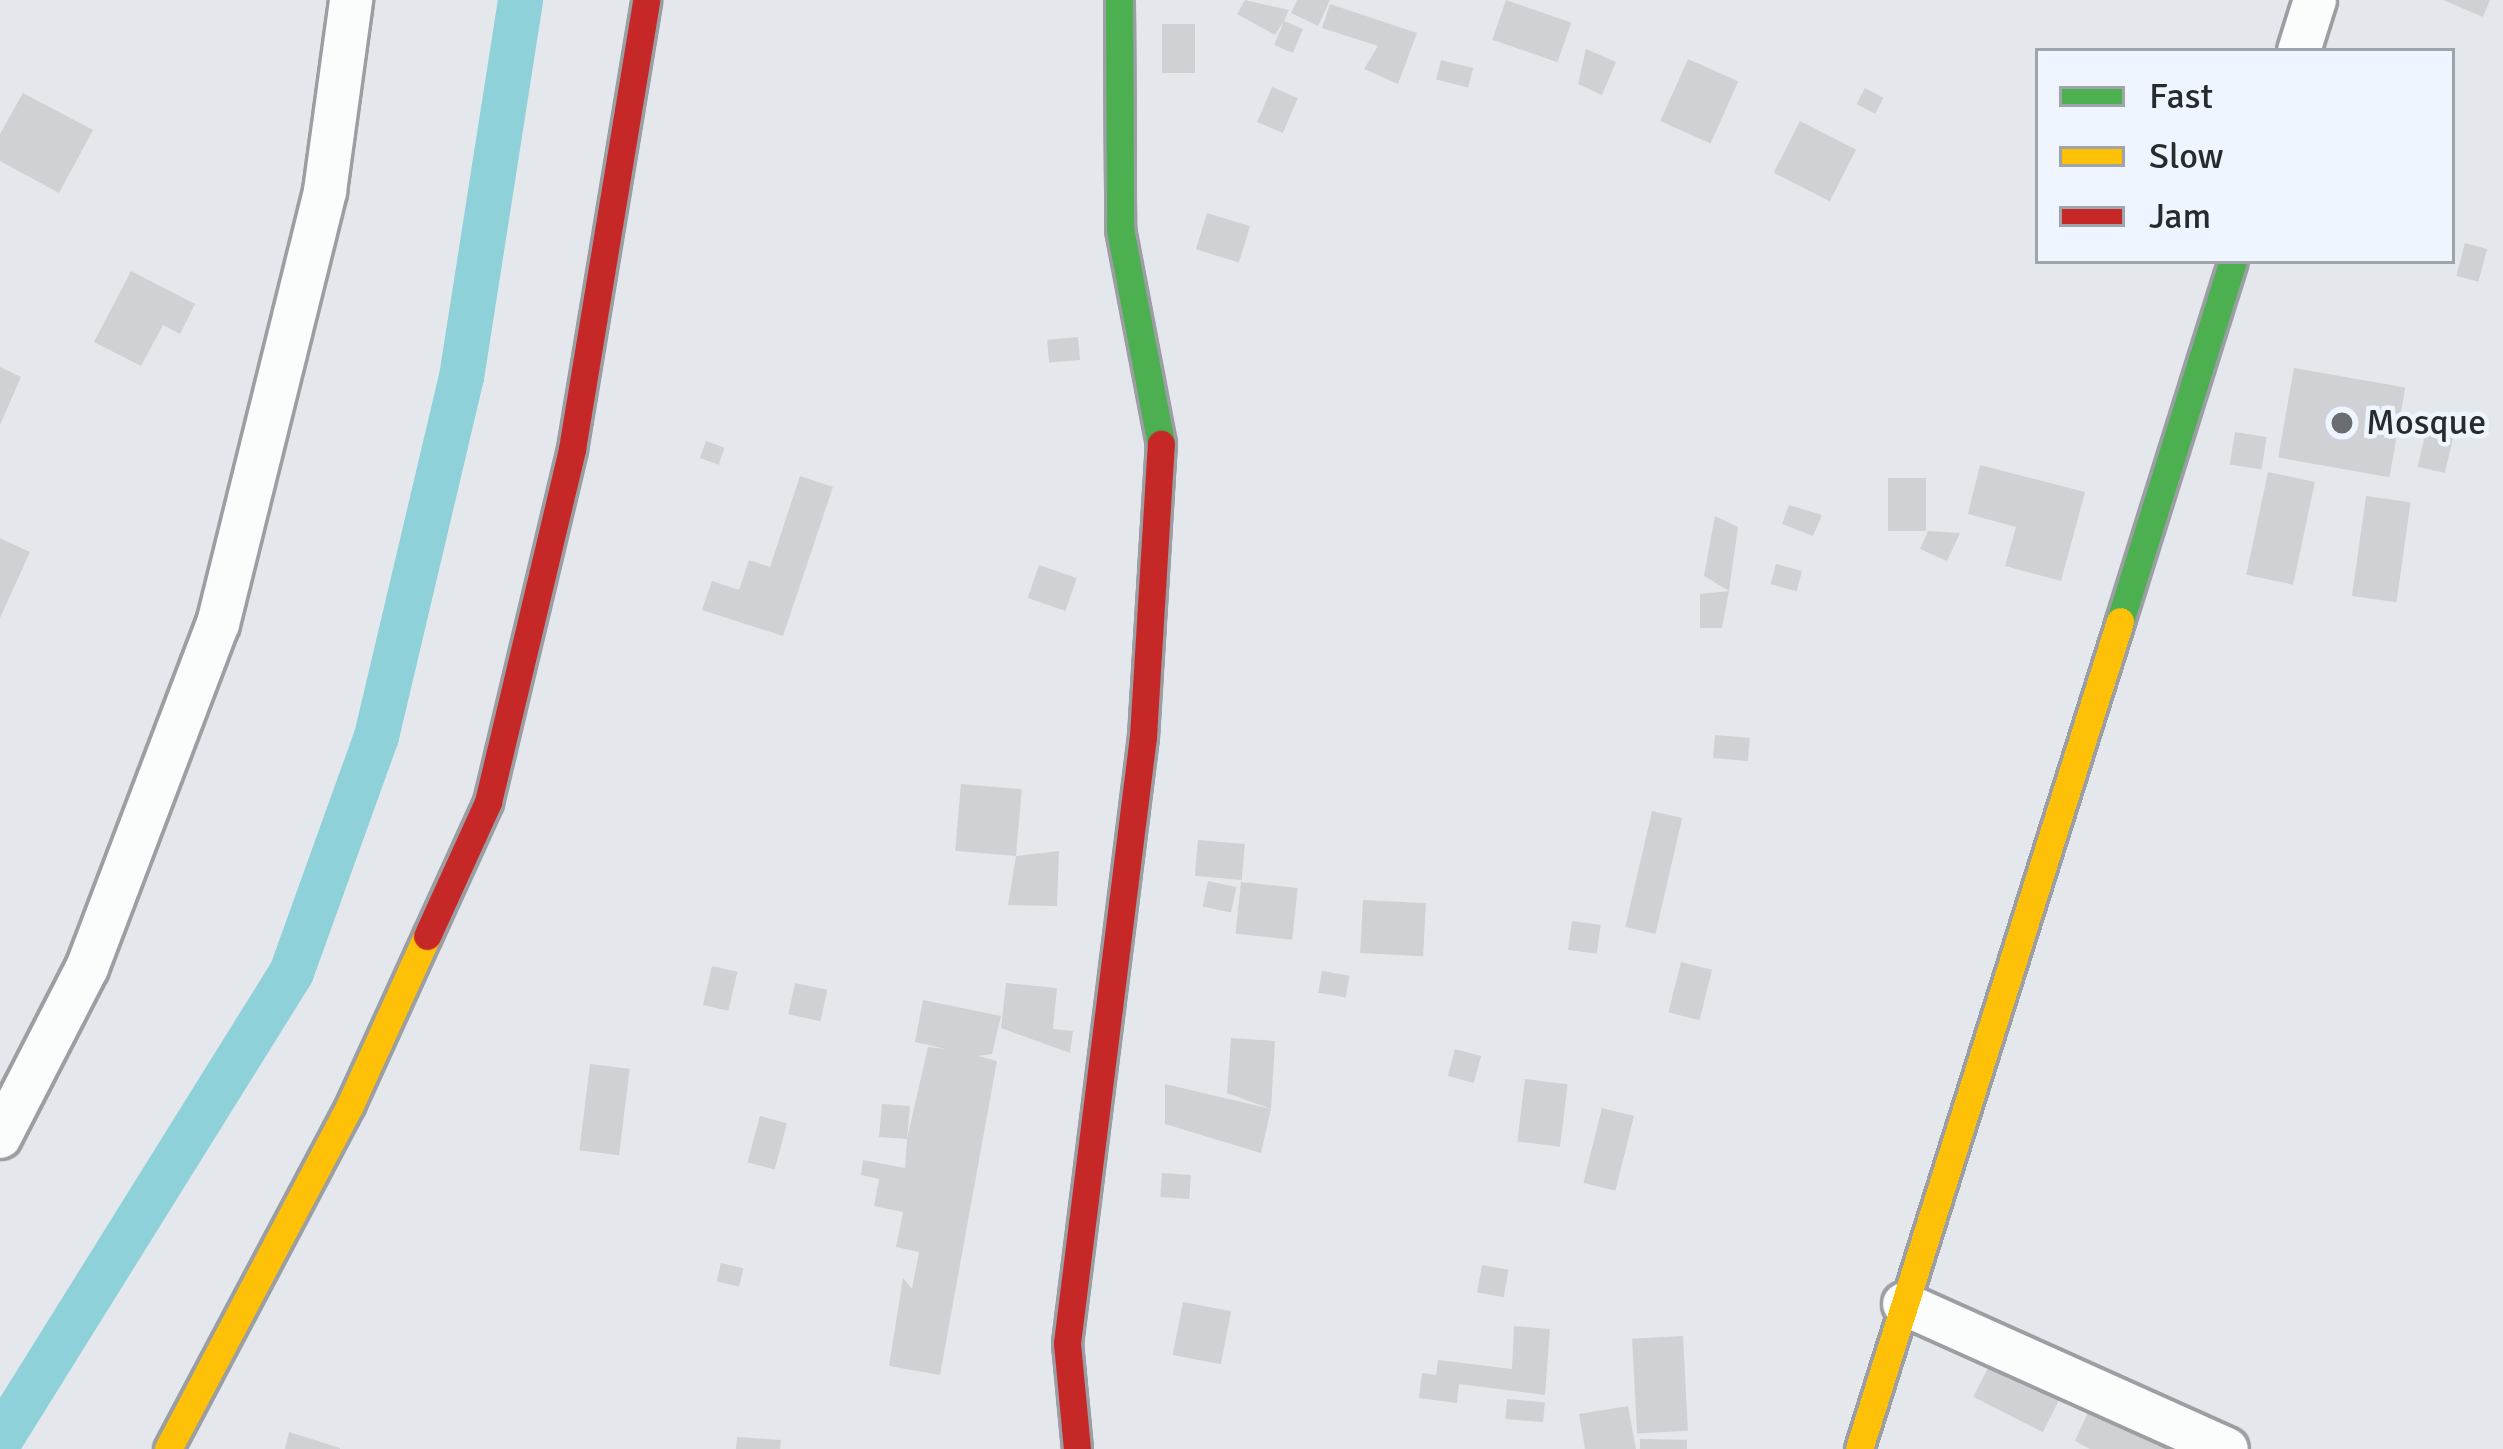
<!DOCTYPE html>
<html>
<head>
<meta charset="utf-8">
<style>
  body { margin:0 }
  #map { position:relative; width:2503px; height:1449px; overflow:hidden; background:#e4e8ed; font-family:Signika,sans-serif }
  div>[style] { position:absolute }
  .canal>* { height:45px; margin:-22.5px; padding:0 22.5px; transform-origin:22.5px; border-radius:22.5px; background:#8fd1d9 }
  .building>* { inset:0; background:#cfd1d5; transform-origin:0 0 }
  .roads { filter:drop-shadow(3px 0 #9b9ea2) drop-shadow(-3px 0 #9b9ea2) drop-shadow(0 3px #9b9ea2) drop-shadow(0 -3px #9b9ea2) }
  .street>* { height:42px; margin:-21px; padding:0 21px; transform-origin:21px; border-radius:21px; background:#fbfcfc }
  .fast>* { height:27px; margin:-13.5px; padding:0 13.5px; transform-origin:13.5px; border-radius:13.5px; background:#4caf50 }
  .slow>* { height:27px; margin:-13.5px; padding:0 13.5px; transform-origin:13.5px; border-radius:13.5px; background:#ffc107 }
  .jam>* { height:27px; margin:-13.5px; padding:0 13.5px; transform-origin:13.5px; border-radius:13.5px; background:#c62828 }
  .dots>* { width:33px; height:33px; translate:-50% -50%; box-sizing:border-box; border:6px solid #eef5fe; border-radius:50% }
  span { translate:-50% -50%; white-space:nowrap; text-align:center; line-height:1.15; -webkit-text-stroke:9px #eef5fe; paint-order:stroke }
  .poi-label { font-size:36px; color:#282b2e }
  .left { translate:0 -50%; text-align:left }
  .legend { position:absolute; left:2035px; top:48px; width:420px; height:216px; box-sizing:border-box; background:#eef5fe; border:3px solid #9fa4ab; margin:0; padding:15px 21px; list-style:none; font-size:36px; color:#282b2e }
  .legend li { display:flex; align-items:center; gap:24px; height:60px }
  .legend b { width:60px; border:3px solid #9fa4ab }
</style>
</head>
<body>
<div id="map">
  <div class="canal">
    <div style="left:0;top:1439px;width:550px;rotate:-58.07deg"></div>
    <div style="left:291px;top:972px;width:251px;rotate:-70.2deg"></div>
    <div style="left:376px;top:736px;width:369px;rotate:-76.7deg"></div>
    <div style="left:461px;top:377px;width:382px;rotate:-81.1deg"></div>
  </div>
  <div class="building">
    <div style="clip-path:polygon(1245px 0,1289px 10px,1284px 21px,1303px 29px,1293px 53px,1274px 45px,1284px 21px,1275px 35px,1237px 14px)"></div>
    <div style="clip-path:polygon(1297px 0,1330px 0,1318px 26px,1291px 13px)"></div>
    <div style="left:1506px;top:0;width:69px;height:42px;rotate:19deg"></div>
    <div style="clip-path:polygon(2443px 0,2490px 0,2483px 17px)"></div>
    <div style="clip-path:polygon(1330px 4px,1417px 33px,1398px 84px,1364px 69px,1378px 46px,1322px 28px)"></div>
    <div style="left:1162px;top:24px;width:33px;height:49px"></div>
    <div style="clip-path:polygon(1586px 49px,1616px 62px,1602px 95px,1578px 84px)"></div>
    <div style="left:1688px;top:59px;width:55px;height:68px;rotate:24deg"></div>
    <div style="left:1441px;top:60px;width:33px;height:20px;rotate:14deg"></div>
    <div style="left:1272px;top:87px;width:28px;height:38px;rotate:23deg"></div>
    <div style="left:1865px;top:88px;width:21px;height:18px;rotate:28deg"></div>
    <div style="clip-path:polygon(23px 93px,93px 130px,59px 193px,0 161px,0 134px)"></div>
    <div style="left:1800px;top:121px;width:63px;height:58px;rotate:27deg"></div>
    <div style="left:1207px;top:213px;width:45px;height:38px;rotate:17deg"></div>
    <div style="left:2465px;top:243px;width:23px;height:34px;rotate:15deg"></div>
    <div style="clip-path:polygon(131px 271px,195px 304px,180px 334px,163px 325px,141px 366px,94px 342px)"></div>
    <div style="left:1078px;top:337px;width:23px;height:31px;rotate:85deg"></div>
    <div style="clip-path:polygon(0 367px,21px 377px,0 425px)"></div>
    <div style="left:2294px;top:368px;width:113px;height:91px;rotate:10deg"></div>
    <div style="left:2428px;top:422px;width:28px;height:46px;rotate:13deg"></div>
    <div style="left:2235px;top:432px;width:32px;height:33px;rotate:9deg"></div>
    <div style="left:706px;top:441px;width:20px;height:18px;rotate:20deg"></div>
    <div style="clip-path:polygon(1980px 465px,2085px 492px,2061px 581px,2005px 566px,2016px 527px,1968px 514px)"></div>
    <div style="left:2268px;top:472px;width:48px;height:105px;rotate:12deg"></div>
    <div style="clip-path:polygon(800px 476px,833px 487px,783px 636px,702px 610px,712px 581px,739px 590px,749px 560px,770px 567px)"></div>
    <div style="left:1888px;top:478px;width:38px;height:53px"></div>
    <div style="left:2366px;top:496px;width:45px;height:101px;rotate:8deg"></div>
    <div style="clip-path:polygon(1789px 505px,1822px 515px,1813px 536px,1782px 524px)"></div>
    <div style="clip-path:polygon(1715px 516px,1738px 527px,1729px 591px,1722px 628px,1700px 628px,1700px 594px,1729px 591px,1704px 576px)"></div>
    <div style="clip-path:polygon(1928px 531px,1960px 533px,1947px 561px,1920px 549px)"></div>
    <div style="clip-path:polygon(0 538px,30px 552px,0 618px)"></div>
    <div style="left:1776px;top:564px;width:27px;height:21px;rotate:15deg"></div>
    <div style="left:1039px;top:565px;width:40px;height:35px;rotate:19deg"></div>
    <div style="left:1715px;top:735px;width:35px;height:23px;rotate:5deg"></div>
    <div style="left:961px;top:784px;width:61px;height:67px;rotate:5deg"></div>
    <div style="left:1652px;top:811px;width:31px;height:119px;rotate:13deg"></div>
    <div style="left:1198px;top:840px;width:47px;height:36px;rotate:5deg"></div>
    <div style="clip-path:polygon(1059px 851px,1057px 906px,1008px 905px,1016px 856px)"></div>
    <div style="left:1208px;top:881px;width:29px;height:26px;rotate:12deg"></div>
    <div style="left:1241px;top:882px;width:57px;height:52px;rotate:6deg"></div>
    <div style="left:1363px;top:900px;width:63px;height:53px;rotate:3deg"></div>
    <div style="left:1572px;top:921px;width:29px;height:29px;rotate:8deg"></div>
    <div style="left:1681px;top:962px;width:32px;height:52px;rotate:14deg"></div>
    <div style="left:712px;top:966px;width:26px;height:40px;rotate:13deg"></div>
    <div style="left:1322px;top:971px;width:28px;height:22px;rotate:10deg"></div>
    <div style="left:795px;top:983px;width:33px;height:32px;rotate:12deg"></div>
    <div style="clip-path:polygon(1006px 983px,1057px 988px,1053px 1029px,1073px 1031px,1070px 1053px,1001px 1028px)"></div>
    <div style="clip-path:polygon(923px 1000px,1001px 1016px,992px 1054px,978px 1056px,997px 1061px,940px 1375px,889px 1366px,903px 1278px,912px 1289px,919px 1252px,896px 1247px,903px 1212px,874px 1206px,879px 1179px,861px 1175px,863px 1160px,905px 1168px,907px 1139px,879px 1137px,882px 1104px,910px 1106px,907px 1139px,928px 1047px,946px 1049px,915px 1042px)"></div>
    <div style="clip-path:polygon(1231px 1038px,1275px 1041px,1271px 1109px,1227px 1093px)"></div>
    <div style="left:1455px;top:1049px;width:27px;height:28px;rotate:15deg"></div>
    <div style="left:590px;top:1064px;width:40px;height:87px;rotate:7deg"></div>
    <div style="left:1525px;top:1079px;width:43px;height:63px;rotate:7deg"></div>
    <div style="clip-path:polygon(1165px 1084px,1271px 1109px,1261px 1153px,1165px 1124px)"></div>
    <div style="left:1602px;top:1108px;width:33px;height:77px;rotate:14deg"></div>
    <div style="left:760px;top:1116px;width:28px;height:48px;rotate:15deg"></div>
    <div style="left:1162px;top:1173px;width:29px;height:24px;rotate:4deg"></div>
    <div style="left:721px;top:1263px;width:23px;height:19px;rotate:13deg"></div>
    <div style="left:1482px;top:1265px;width:27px;height:28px;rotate:10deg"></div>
    <div style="left:1183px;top:1302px;width:49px;height:54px;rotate:11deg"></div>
    <div style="clip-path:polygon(1514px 1326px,1550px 1329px,1545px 1395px,1459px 1384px,1457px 1403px,1419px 1398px,1422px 1373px,1436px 1375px,1438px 1360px,1512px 1369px)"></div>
    <div style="left:1683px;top:1336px;width:95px;height:51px;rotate:87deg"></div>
    <div style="left:1991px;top:1362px;width:78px;height:39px;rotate:27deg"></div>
    <div style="left:1507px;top:1399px;width:38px;height:20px;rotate:5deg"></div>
    <div style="clip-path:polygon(1628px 1406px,1636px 1449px,1585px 1449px,1579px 1414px)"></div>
    <div style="clip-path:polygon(2089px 1410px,2174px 1449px,2090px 1449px,2075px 1441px)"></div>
    <div style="clip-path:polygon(289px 1432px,340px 1448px,340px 1449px,285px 1449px)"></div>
    <div style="clip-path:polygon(737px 1437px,781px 1440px,780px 1449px,736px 1449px)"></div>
    <div style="left:1640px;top:1439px;width:47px;height:10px;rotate:1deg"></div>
  </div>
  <div class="roads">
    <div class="street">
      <div style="left:2299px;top:51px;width:53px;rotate:-72.6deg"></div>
      <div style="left:0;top:1137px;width:190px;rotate:-62.8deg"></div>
      <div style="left:87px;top:968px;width:368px;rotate:-69.2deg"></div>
      <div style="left:218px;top:624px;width:446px;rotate:-76.1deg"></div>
      <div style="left:325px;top:191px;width:193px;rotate:-82.2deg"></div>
      <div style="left:1904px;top:1304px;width:354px;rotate:24.2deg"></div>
    </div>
    <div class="fast">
      <div style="left:1119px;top:0;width:229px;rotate:89.7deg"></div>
      <div style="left:1120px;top:229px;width:219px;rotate:79.2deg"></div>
      <div style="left:2120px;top:621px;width:377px;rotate:-72.6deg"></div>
    </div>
    <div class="slow">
      <div style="left:168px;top:1449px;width:389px;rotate:-62.1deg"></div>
      <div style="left:350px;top:1105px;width:186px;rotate:-65.5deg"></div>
      <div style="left:1859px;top:1449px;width:868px;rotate:-72.5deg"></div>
    </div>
    <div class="jam">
      <div style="left:427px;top:936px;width:147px;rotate:-65.5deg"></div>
      <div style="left:488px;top:802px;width:363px;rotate:-76.6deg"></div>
      <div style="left:572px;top:449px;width:455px;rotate:-80.6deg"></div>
      <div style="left:1077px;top:1449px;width:106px;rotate:-95.4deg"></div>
      <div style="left:1067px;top:1343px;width:612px;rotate:-82.86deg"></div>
      <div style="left:1143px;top:736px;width:293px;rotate:-86.5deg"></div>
    </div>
  </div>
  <div class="dots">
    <div style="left:2342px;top:423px;background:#6a6d71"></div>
  </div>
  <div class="poi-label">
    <span class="left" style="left:2366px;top:423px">Mosque</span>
  </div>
  <ul class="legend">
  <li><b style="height:15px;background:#4caf50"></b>Fast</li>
  <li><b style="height:15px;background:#ffc107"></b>Slow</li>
  <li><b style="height:15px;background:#c62828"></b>Jam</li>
  </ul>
</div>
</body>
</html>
